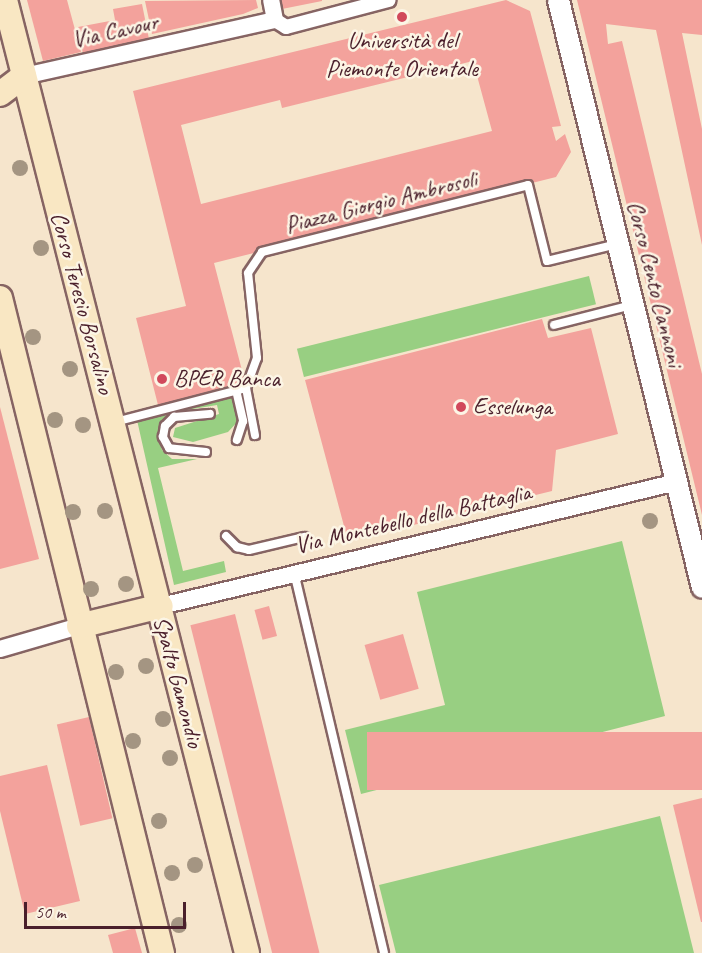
<!DOCTYPE html>
<html>
<head>
<meta charset="utf-8">
<style>
  body { margin:0 }
  #map { position:relative; width:702px; height:953px; overflow:hidden; background:#f6e5cc; font-family:Caveat,sans-serif }
  div>[style] { position:absolute }
  .green>* { inset:0; background:#98cf82; transform-origin:0 0 }
  .building>* { inset:0; background:#f3a29c; transform-origin:0 0 }
  .roads { filter:drop-shadow(2px 0 #866463) drop-shadow(-2px 0 #866463) drop-shadow(0 2px #866463) drop-shadow(0 -2px #866463) }
  .service>* { height:8px; margin:-4px; padding:0 4px; transform-origin:4px; border-radius:4px; background:#fff }
  .pedestrian>* { height:14px; margin:-7px; padding:0 7px; transform-origin:7px; border-radius:7px; background:#fff }
  .minor>* { height:16px; margin:-8px; padding:0 8px; transform-origin:8px; border-radius:8px; background:#fff }
  .tertiary>* { height:21px; margin:-10.5px; padding:0 10.5px; transform-origin:10.5px; border-radius:10.5px; background:#fff }
  .secondary>* { height:24px; margin:-12px; padding:0 12px; transform-origin:12px; border-radius:12px; background:#f9e7c3 }
  .trees>* { width:16px; height:16px; margin:-8px; border-radius:50%; background:#a49582 }
  .dots>* { width:16px; height:16px; translate:-50% -50%; box-sizing:border-box; border:3px solid #fcf5e5; border-radius:50% }
  span { translate:-50% -50%; white-space:nowrap; text-align:center; line-height:1.15; -webkit-text-stroke:5px #fcf5e5; paint-order:stroke }
  .street-label { font-size:24px; color:#4a1f2b }
  .poi-label { font-size:24px; color:#4a1f2b }
  .left { translate:0 -50%; text-align:left }
  .scale { position:absolute; left:24px; top:902px; width:162px; height:27px; box-sizing:border-box; border:3px solid #4a1f2b; border-top:0; padding-left:8px; font-size:18px; line-height:21px; white-space:nowrap; color:#4a1f2b; -webkit-text-stroke:4px #fcf5e5; paint-order:stroke }
</style>
</head>
<body>
<div id="map">
  <div class="green">
    <div style="left:589px;top:276px;width:29px;height:301px;rotate:76deg"></div>
    <div style="clip-path:polygon(234px 395px,240px 419px,228px 432px,193px 442px,173px 437px,175px 428px,219px 414px,217px 405px,168px 413px,160px 424px,158px 437px,162px 450px,172px 459px,197px 459px,158px 468px,183px 571px,224px 561px,226px 572px,174px 585px,137px 420px)"></div>
    <div style="clip-path:polygon(622px 541px,665px 716px,361px 794px,345px 730px,445px 705px,417px 592px)"></div>
    <div style="clip-path:polygon(660px 816px,694px 953px,396px 953px,379px 885px)"></div>
  </div>
  <div class="building">
    <div style="clip-path:polygon(27px 0,67px 0,81px 52px,43px 61px)"></div>
    <div style="clip-path:polygon(256px 0,258px 8px,243px 14px,152px 34px,145px 1px)"></div>
    <div style="clip-path:polygon(280px 0,322px 0,322px 1px,282px 9px)"></div>
    <div style="clip-path:polygon(evenodd,506px 0,530px 11px,561px 126px,552px 127px,556px 141px,565px 134px,571px 152px,556px 177px,214px 263px,245px 382px,158px 405px,136px 318px,186px 306px,133px 91px,506px 0,473px 61px,492px 131px,201px 204px,181px 125px,280px 100px,282px 108px,473px 61px)"></div>
    <div style="clip-path:polygon(577px 0,702px 0,702px 35px,682px 33px,702px 129px,702px 245px,656px 30px,606px 24px,608px 44px,622px 41px,702px 374px,702px 515px)"></div>
    <div style="clip-path:polygon(142px 4px,149px 39px,83px 54px,78px 27px,115px 20px,113px 9px)"></div>
    <div style="clip-path:polygon(542px 319px,548px 338px,591px 328px,618px 434px,556px 450px,552px 491px,348px 541px,305px 380px)"></div>
    <div style="clip-path:polygon(0 407px,39px 559px,0 569px)"></div>
    <div style="left:269px;top:606px;width:31px;height:15px;rotate:75deg"></div>
    <div style="left:235px;top:614px;width:349px;height:46px;rotate:76deg"></div>
    <div style="left:403px;top:634px;width:57px;height:40px;rotate:74deg"></div>
    <div style="left:89px;top:717px;width:104px;height:33px;rotate:77deg"></div>
    <div style="left:702px;top:732px;width:58px;height:335px;rotate:90deg"></div>
    <div style="clip-path:polygon(47px 765px,80px 901px,25px 914px,0 811px,0 776px)"></div>
    <div style="clip-path:polygon(702px 798px,702px 922px,701px 922px,673px 805px)"></div>
    <div style="clip-path:polygon(135px 928px,142px 953px,113px 953px,108px 935px)"></div>
  </div>
  <div class="roads">
    <div class="service">
      <div style="left:554px;top:325px;width:81px;rotate:-14.4deg"></div>
      <div style="left:246px;top:388px;width:48px;rotate:79.2deg"></div>
      <div style="left:236px;top:390px;width:32px;rotate:77deg"></div>
      <div style="left:243px;top:421px;width:20px;rotate:108deg"></div>
      <div style="left:115px;top:422px;width:135px;rotate:-14.5deg"></div>
      <div style="left:246px;top:388px;width:32px;rotate:-70deg"></div>
      <div style="left:257px;top:358px;width:85px;rotate:-96deg"></div>
      <div style="left:248px;top:273px;width:25px;rotate:-56deg"></div>
      <div style="left:262px;top:252px;width:274px;rotate:-14.1deg"></div>
      <div style="left:528px;top:185px;width:78px;rotate:76deg"></div>
      <div style="left:547px;top:261px;width:73px;rotate:-13.5deg"></div>
      <div style="left:206px;top:452px;width:37px;rotate:-174deg"></div>
      <div style="left:169px;top:448px;width:13px;rotate:-119deg"></div>
      <div style="left:163px;top:437px;width:11px;rotate:-80deg"></div>
      <div style="left:165px;top:426px;width:13px;rotate:-45deg"></div>
      <div style="left:174px;top:417px;width:36px;rotate:-5deg"></div>
      <div style="left:226px;top:536px;width:16px;rotate:45deg"></div>
      <div style="left:237px;top:547px;width:12px;rotate:14deg"></div>
      <div style="left:249px;top:550px;width:57px;rotate:-13.3deg"></div>
      <div style="left:294px;top:572px;width:391px;rotate:76.7deg"></div>
    </div>
    <div class="pedestrian">
      <div style="left:275px;top:20px;width:13px;rotate:32deg"></div>
      <div style="left:286px;top:27px;width:106px;rotate:-14.7deg"></div>
    </div>
    <div class="minor">
      <div style="left:24px;top:76px;width:257px;rotate:-12.6deg"></div>
      <div style="left:275px;top:20px;width:20px;rotate:-101deg"></div>
      <div style="left:161px;top:606px;width:531px;rotate:-13.51deg"></div>
      <div style="left:0;top:649px;width:82px;rotate:-16.2deg"></div>
    </div>
    <div class="tertiary">
      <div style="left:558px;top:0;width:604px;rotate:76.22deg"></div>
    </div>
    <div class="secondary">
      <div style="left:5px;top:0;width:983px;rotate:75.75deg"></div>
      <div style="left:0;top:94px;width:30px;rotate:-37deg"></div>
      <div style="left:0;top:298px;width:675px;rotate:76.11deg"></div>
      <div style="left:79px;top:626px;width:84px;rotate:-13.7deg"></div>
    </div>
  </div>
  <div class="trees">
    <div style="left:20px;top:168px"></div>
    <div style="left:41px;top:248px"></div>
    <div style="left:33px;top:337px"></div>
    <div style="left:70px;top:369px"></div>
    <div style="left:55px;top:420px"></div>
    <div style="left:83px;top:425px"></div>
    <div style="left:105px;top:511px"></div>
    <div style="left:73px;top:512px"></div>
    <div style="left:650px;top:521px"></div>
    <div style="left:126px;top:584px"></div>
    <div style="left:91px;top:589px"></div>
    <div style="left:146px;top:666px"></div>
    <div style="left:116px;top:672px"></div>
    <div style="left:163px;top:719px"></div>
    <div style="left:133px;top:741px"></div>
    <div style="left:170px;top:758px"></div>
    <div style="left:159px;top:821px"></div>
    <div style="left:195px;top:865px"></div>
    <div style="left:172px;top:873px"></div>
    <div style="left:179px;top:925px"></div>
  </div>
  <div class="dots">
    <div style="left:402px;top:17px;background:#d1495b"></div>
    <div style="left:162px;top:379px;background:#d1495b"></div>
    <div style="left:461px;top:407px;background:#d1495b"></div>
  </div>
  <div class="street-label">
    <span style="left:115px;top:31px;rotate:-12deg">Via Cavour</span>
    <span style="left:381px;top:202px;rotate:-14deg">Piazza Giorgio Ambrosoli</span>
    <span style="left:655px;top:284px;rotate:76deg">Corso Cento Cannoni</span>
    <span style="left:82px;top:303px;rotate:75deg">Corso Teresio Borsalino</span>
    <span style="left:413px;top:519px;rotate:-13deg">Via Montebello della Battaglia</span>
    <span style="left:178px;top:682px;rotate:75deg">Spalto Gamondio</span>
  </div>
  <div class="poi-label">
    <span style="left:402px;top:55px">Università del<br>Piemonte Orientale</span>
    <span class="left" style="left:174px;top:379px">BPER Banca</span>
    <span class="left" style="left:473px;top:407px">Esselunga</span>
  </div>
  <div class="scale">50 m</div>
</div>
</body>
</html>
